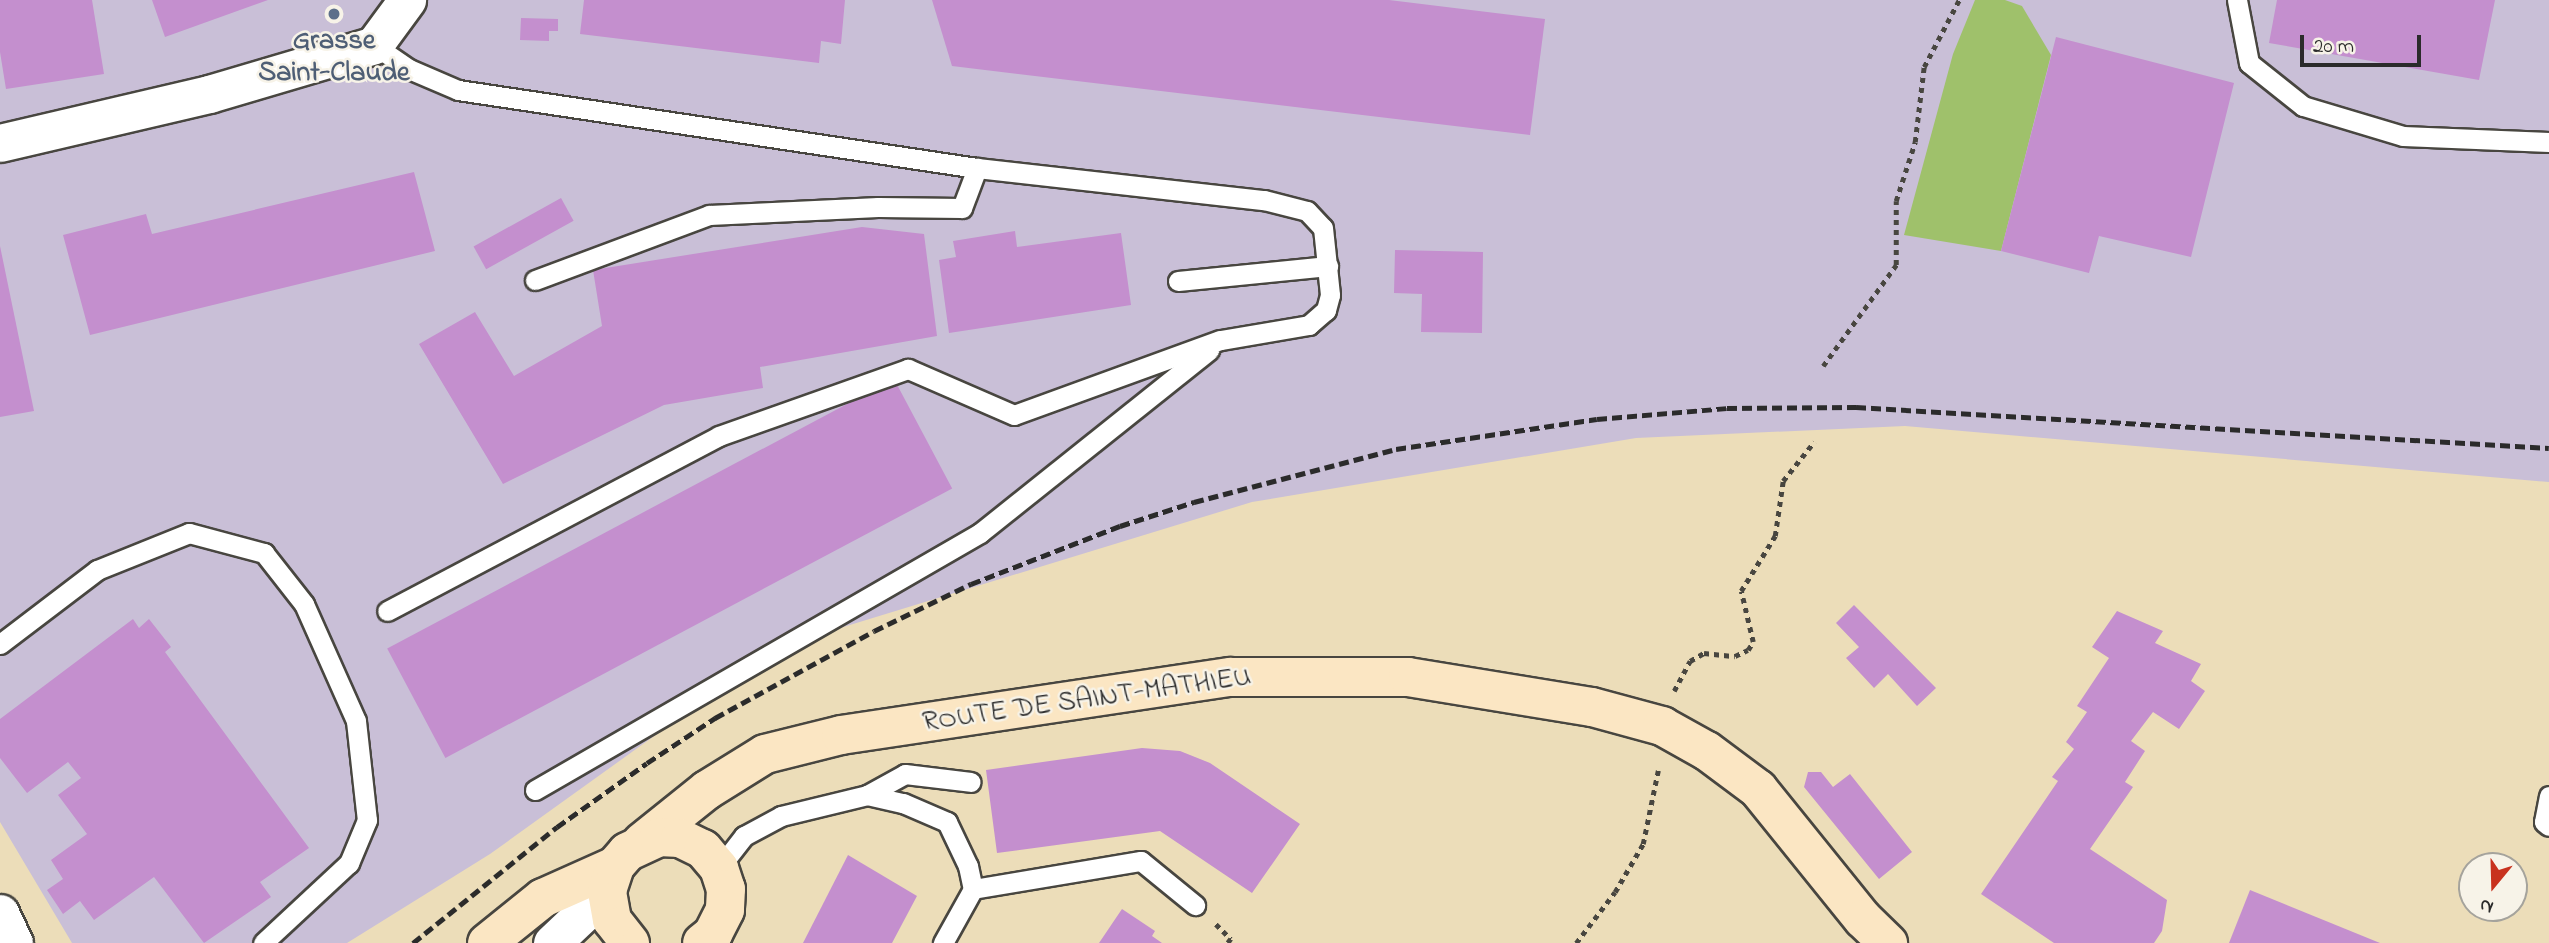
<!DOCTYPE html>
<html>
<head>
<meta charset="utf-8">
<style>
  body { margin:0 }
  #map { position:relative; width:2549px; height:943px; overflow:hidden; background:#ecddb9; font-family:"Indie Flower",sans-serif }
  div>[style] { position:absolute }
  .industrial>* { inset:0; background:#c9bfd7 }
  .green>* { inset:0; background:#9fc16b }
  .building>* { inset:0; background:#c48fce; transform-origin:0 0 }
  .path>* { height:4.5px; margin-top:-2.25px; transform-origin:0; background:repeating-linear-gradient(90deg,#484640 0 5px,transparent 0 10px) }
  .roads { filter:drop-shadow(2px 0 #484640) drop-shadow(-2px 0 #484640) drop-shadow(0 2px #484640) drop-shadow(0 -2px #484640) }
  .lane>* { height:19px; margin:-9.5px; padding:0 9.5px; transform-origin:9.5px; border-radius:9.5px; background:#fff }
  .street>* { height:37px; margin:-18.5px; padding:0 18.5px; transform-origin:18.5px; border-radius:18.5px; background:#fff }
  .secondary>* { height:38px; margin:-19px; padding:0 19px; transform-origin:19px; border-radius:19px; background:#fbe6c3 }
  .rail>* { height:5px; margin-top:-2.5px; transform-origin:0; background:repeating-linear-gradient(90deg,#2b2b2b 0 10px,transparent 0 15px) }
  .dots>* { width:19px; height:19px; translate:-50% -50%; box-sizing:border-box; border:4px solid #f7f3e8; border-radius:50% }
  span { translate:-50% -50%; white-space:nowrap; text-align:center; line-height:1.15; -webkit-text-stroke:5px #f7f3e8; paint-order:stroke }
  .service-label { font-size:28px; color:#4e5e75; font-weight:700 }
  .street-label { font-size:28px; color:#2b2b2b }
  .north { position:absolute; left:2458px; top:852px; width:70px; height:70px; box-sizing:border-box; background:#f7f3e8; border:2px solid #a5a39c; border-radius:50%; rotate:199deg; font-size:19px; font-weight:700; line-height:28px; text-align:center; color:#2b2b2b }
  .north::after { content:''; display:block; margin:auto; width:24px; height:32px; background:#c8321e; clip-path:polygon(50% 0,100% 100%,50% 72%,0 100%) }
  .scale { position:absolute; left:2300px; top:35px; width:121px; height:32px; box-sizing:border-box; border:4px solid #2b2b2b; border-top:0; padding-left:9px; font-size:21px; line-height:24px; white-space:nowrap; color:#2b2b2b; -webkit-text-stroke:5px #f7f3e8; paint-order:stroke }
</style>
</head>
<body>
<div id="map">
  <div class="industrial">
    <div style="clip-path:polygon(0 0,2549px 0,2549px 482px,1905px 426px,1636px 438px,1252px 502px,778px 647px,490px 854px,347px 943px,72px 943px,0 822px)"></div>
  </div>
  <div class="green">
    <div style="clip-path:polygon(1975px 0,2005px 0,2022px 6px,2051px 55px,2001px 251px,1904px 235px,1953px 54px)"></div>
  </div>
  <div class="building">
    <div style="clip-path:polygon(0 0,92px 0,104px 74px,6px 89px,0 52px)"></div>
    <div style="clip-path:polygon(152px 0,268px 0,165px 37px)"></div>
    <div style="clip-path:polygon(584px 0,845px 0,841px 44px,821px 41px,819px 63px,580px 34px)"></div>
    <div style="clip-path:polygon(932px 0,1389px 0,1545px 19px,1530px 135px,952px 66px)"></div>
    <div style="clip-path:polygon(2277px 0,2495px 0,2479px 80px,2269px 43px)"></div>
    <div style="clip-path:polygon(521px 18px,558px 19px,558px 31px,549px 31px,549px 41px,520px 40px)"></div>
    <div style="clip-path:polygon(2056px 37px,2234px 83px,2191px 257px,2099px 236px,2089px 273px,2001px 251px)"></div>
    <div style="clip-path:polygon(414px 172px,435px 251px,90px 335px,63px 235px,146px 214px,152px 234px)"></div>
    <div style="left:561px;top:198px;width:26px;height:100px;rotate:61deg"></div>
    <div style="clip-path:polygon(862px 227px,924px 234px,937px 336px,760px 367px,763px 388px,664px 405px,503px 484px,419px 344px,475px 312px,514px 376px,602px 326px,593px 270px)"></div>
    <div style="clip-path:polygon(1015px 231px,1017px 247px,1121px 233px,1131px 305px,949px 333px,939px 260px,956px 257px,953px 241px)"></div>
    <div style="clip-path:polygon(0 246px,34px 411px,0 417px)"></div>
    <div style="clip-path:polygon(1395px 250px,1483px 252px,1482px 333px,1421px 332px,1422px 294px,1394px 293px)"></div>
    <div style="left:894px;top:379px;width:124px;height:574px;rotate:62deg"></div>
    <div style="clip-path:polygon(1854px 605px,1936px 688px,1917px 706px,1888px 674px,1874px 688px,1846px 658px,1859px 647px,1836px 623px)"></div>
    <div style="clip-path:polygon(2117px 611px,2163px 631px,2155px 643px,2201px 664px,2191px 681px,2205px 691px,2179px 729px,2153px 712px,2131px 741px,2145px 751px,2125px 782px,2133px 787px,2090px 849px,2167px 900px,2162px 931px,2154px 943px,2054px 943px,1981px 894px,2058px 781px,2052px 777px,2074px 749px,2066px 742px,2087px 712px,2077px 706px,2109px 658px,2092px 647px)"></div>
    <div style="clip-path:polygon(133px 619px,139px 628px,149px 619px,171px 647px,165px 652px,309px 848px,260px 882px,271px 897px,204px 943px,154px 877px,94px 920px,80px 901px,63px 914px,47px 890px,63px 879px,51px 860px,87px 834px,58px 795px,81px 778px,68px 762px,27px 793px,0 758px,0 719px)"></div>
    <div style="clip-path:polygon(1142px 748px,1180px 751px,1210px 763px,1300px 824px,1252px 893px,1160px 831px,997px 853px,986px 770px)"></div>
    <div style="clip-path:polygon(1808px 772px,1821px 772px,1833px 787px,1850px 774px,1912px 852px,1879px 879px,1804px 787px)"></div>
    <div style="clip-path:polygon(848px 855px,917px 896px,892px 943px,803px 943px)"></div>
    <div style="clip-path:polygon(2250px 890px,2380px 943px,2229px 943px)"></div>
    <div style="clip-path:polygon(1122px 909px,1155px 931px,1152px 936px,1162px 943px,1099px 943px)"></div>
  </div>
  <div class="path">
    <div style="left:1823px;top:366px;width:125px;rotate:-54.1deg"></div>
    <div style="left:1896px;top:265px;width:64px;rotate:-90deg"></div>
    <div style="left:1896px;top:201px;width:62px;rotate:-72.1deg"></div>
    <div style="left:1915px;top:142px;width:76px;rotate:-83.2deg"></div>
    <div style="left:1924px;top:67px;width:76px;rotate:-62.4deg"></div>
    <div style="left:1674px;top:691px;width:34px;rotate:-62deg"></div>
    <div style="left:1690px;top:661px;width:16px;rotate:-30deg"></div>
    <div style="left:1704px;top:653px;width:31px;rotate:6deg"></div>
    <div style="left:1735px;top:656px;width:14px;rotate:-25deg"></div>
    <div style="left:1748px;top:650px;width:9px;rotate:-58deg"></div>
    <div style="left:1753px;top:642px;width:52px;rotate:-103.2deg"></div>
    <div style="left:1741px;top:591px;width:65px;rotate:-58.3deg"></div>
    <div style="left:1775px;top:536px;width:56px;rotate:-81.7deg"></div>
    <div style="left:1783px;top:481px;width:50px;rotate:-51.5deg"></div>
    <div style="left:1216px;top:924px;width:21px;rotate:45deg"></div>
    <div style="left:1231px;top:939px;width:5px;rotate:127deg"></div>
    <div style="left:1576px;top:943px;width:64px;rotate:-52.6deg"></div>
    <div style="left:1615px;top:892px;width:56px;rotate:-59.7deg"></div>
    <div style="left:1643px;top:844px;width:75px;rotate:-78.4deg"></div>
  </div>
  <div class="roads">
    <div class="lane">
      <div style="left:2237px;top:0;width:64px;rotate:79.2deg"></div>
      <div style="left:2249px;top:63px;width:69px;rotate:38.5deg"></div>
      <div style="left:2303px;top:106px;width:104px;rotate:16.7deg"></div>
      <div style="left:2403px;top:136px;width:146px;rotate:2.4deg"></div>
      <div style="left:374px;top:45px;width:42px;rotate:34.4deg"></div>
      <div style="left:409px;top:69px;width:53px;rotate:23.2deg"></div>
      <div style="left:458px;top:90px;width:525px;rotate:8.55deg"></div>
      <div style="left:977px;top:168px;width:289px;rotate:6.4deg"></div>
      <div style="left:1264px;top:200px;width:44px;rotate:14.3deg"></div>
      <div style="left:1307px;top:211px;width:23px;rotate:47deg"></div>
      <div style="left:1323px;top:228px;width:67px;rotate:84deg"></div>
      <div style="left:1330px;top:295px;width:16px;rotate:105deg"></div>
      <div style="left:1326px;top:310px;width:23px;rotate:139deg"></div>
      <div style="left:1309px;top:325px;width:90px;rotate:170.4deg"></div>
      <div style="left:1220px;top:340px;width:219px;rotate:160deg"></div>
      <div style="left:1014px;top:415px;width:116px;rotate:-156.5deg"></div>
      <div style="left:908px;top:369px;width:201px;rotate:160.5deg"></div>
      <div style="left:719px;top:436px;width:375px;rotate:152.2deg"></div>
      <div style="left:535px;top:280px;width:186px;rotate:-20.5deg"></div>
      <div style="left:709px;top:215px;width:169px;rotate:-2.7deg"></div>
      <div style="left:878px;top:207px;width:84px;rotate:0.7deg"></div>
      <div style="left:962px;top:208px;width:43px;rotate:-69.4deg"></div>
      <div style="left:1178px;top:281px;width:151px;rotate:-5.7deg"></div>
      <div style="left:0;top:644px;width:122px;rotate:-37.3deg"></div>
      <div style="left:97px;top:570px;width:99px;rotate:-21.9deg"></div>
      <div style="left:189px;top:533px;width:78px;rotate:14.9deg"></div>
      <div style="left:264px;top:553px;width:65px;rotate:51.9deg"></div>
      <div style="left:304px;top:604px;width:128px;rotate:66deg"></div>
      <div style="left:356px;top:721px;width:100px;rotate:83.7deg"></div>
      <div style="left:367px;top:820px;width:47px;rotate:112.7deg"></div>
      <div style="left:349px;top:863px;width:117px;rotate:137.1deg"></div>
      <div style="left:535px;top:790px;width:514px;rotate:-30.01deg"></div>
      <div style="left:980px;top:533px;width:293px;rotate:-38.6deg"></div>
      <div style="left:867px;top:795px;width:43px;rotate:-28.9deg"></div>
      <div style="left:905px;top:774px;width:66px;rotate:6.9deg"></div>
      <div style="left:2549px;top:796px;width:26px;rotate:101deg"></div>
      <div style="left:2544px;top:822px;width:6px;rotate:39deg"></div>
      <div style="left:719px;top:868px;width:41px;rotate:-52deg"></div>
      <div style="left:744px;top:836px;width:42px;rotate:-28.4deg"></div>
      <div style="left:781px;top:816px;width:89px;rotate:-13.7deg"></div>
      <div style="left:867px;top:795px;width:37px;rotate:13deg"></div>
      <div style="left:903px;top:803px;width:48px;rotate:23.4deg"></div>
      <div style="left:947px;top:822px;width:49px;rotate:64.5deg"></div>
      <div style="left:968px;top:866px;width:24px;rotate:78deg"></div>
      <div style="left:973px;top:889px;width:62px;rotate:119.1deg"></div>
      <div style="left:973px;top:889px;width:170px;rotate:-9.5deg"></div>
      <div style="left:1141px;top:861px;width:70px;rotate:39.2deg"></div>
    </div>
    <div class="street">
      <div style="left:0;top:143px;width:215px;rotate:-13.2deg"></div>
      <div style="left:209px;top:94px;width:172px;rotate:-16.5deg"></div>
      <div style="left:374px;top:45px;width:56px;rotate:-53.7deg"></div>
      <div style="left:0;top:913px;width:33px;rotate:65deg"></div>
      <div style="left:552px;top:943px;width:76px;rotate:-43.4deg"></div>
    </div>
    <div class="secondary">
      <div style="left:642px;top:842px;width:83px;rotate:-38.7deg"></div>
      <div style="left:707px;top:790px;width:68px;rotate:-31.8deg"></div>
      <div style="left:765px;top:754px;width:78px;rotate:-14deg"></div>
      <div style="left:841px;top:735px;width:394px;rotate:-8.5deg"></div>
      <div style="left:1231px;top:677px;width:177px"></div>
      <div style="left:1408px;top:677px;width:186px;rotate:9.3deg"></div>
      <div style="left:1592px;top:707px;width:73px;rotate:15.2deg"></div>
      <div style="left:1662px;top:726px;width:51px;rotate:29.1deg"></div>
      <div style="left:1707px;top:751px;width:64px;rotate:36.7deg"></div>
      <div style="left:1758px;top:789px;width:167px;rotate:51.1deg"></div>
      <div style="left:1863px;top:919px;width:35px;rotate:44deg"></div>
      <div style="left:487px;top:943px;width:72px;rotate:-38.8deg"></div>
      <div style="left:543px;top:898px;width:79px;rotate:-24deg"></div>
      <div style="left:630px;top:943px;width:29px;rotate:-128deg"></div>
      <div style="left:612px;top:920px;width:29px;rotate:-100deg"></div>
      <div style="left:607px;top:891px;width:26px;rotate:-72deg"></div>
      <div style="left:615px;top:866px;width:18px;rotate:-49deg"></div>
      <div style="left:627px;top:852px;width:35px;rotate:-25deg"></div>
      <div style="left:659px;top:837px;width:21px;rotate:3deg"></div>
      <div style="left:680px;top:838px;width:25px;rotate:26deg"></div>
      <div style="left:703px;top:849px;width:25px;rotate:50deg"></div>
      <div style="left:719px;top:868px;width:22px;rotate:72deg"></div>
      <div style="left:726px;top:889px;width:21px;rotate:93deg"></div>
      <div style="left:725px;top:910px;width:27px;rotate:117deg"></div>
      <div style="left:713px;top:934px;width:14px;rotate:141deg"></div>
    </div>
  </div>
  <div class="rail">
    <div style="left:413px;top:943px;width:185px;rotate:-38.9deg"></div>
    <div style="left:557px;top:827px;width:110px;rotate:-35.4deg"></div>
    <div style="left:647px;top:763px;width:82px;rotate:-33.5deg"></div>
    <div style="left:715px;top:718px;width:181px;rotate:-28.7deg"></div>
    <div style="left:874px;top:631px;width:108px;rotate:-25.9deg"></div>
    <div style="left:971px;top:584px;width:160px;rotate:-21.3deg"></div>
    <div style="left:1120px;top:526px;width:78px;rotate:-18deg"></div>
    <div style="left:1194px;top:502px;width:209px;rotate:-14.7deg"></div>
    <div style="left:1396px;top:449px;width:203px;rotate:-8.5deg"></div>
    <div style="left:1597px;top:419px;width:130px;rotate:-4.8deg"></div>
    <div style="left:1727px;top:408px;width:129px;rotate:-0.4deg"></div>
    <div style="left:1856px;top:407px;width:694px;rotate:3.39deg"></div>
  </div>
  <div class="dots">
    <div style="left:334px;top:14px;background:#5c6f8a"></div>
  </div>
  <div class="service-label">
    <span style="left:334px;top:58px">Grasse<br>Saint-Claude</span>
  </div>
  <div class="street-label">
    <span style="left:1087px;top:701px;rotate:-8deg">ROUTE DE SAINT-MATHIEU</span>
  </div>
  <div class="north">N</div>
  <div class="scale">20 m</div>
</div>
</body>
</html>
